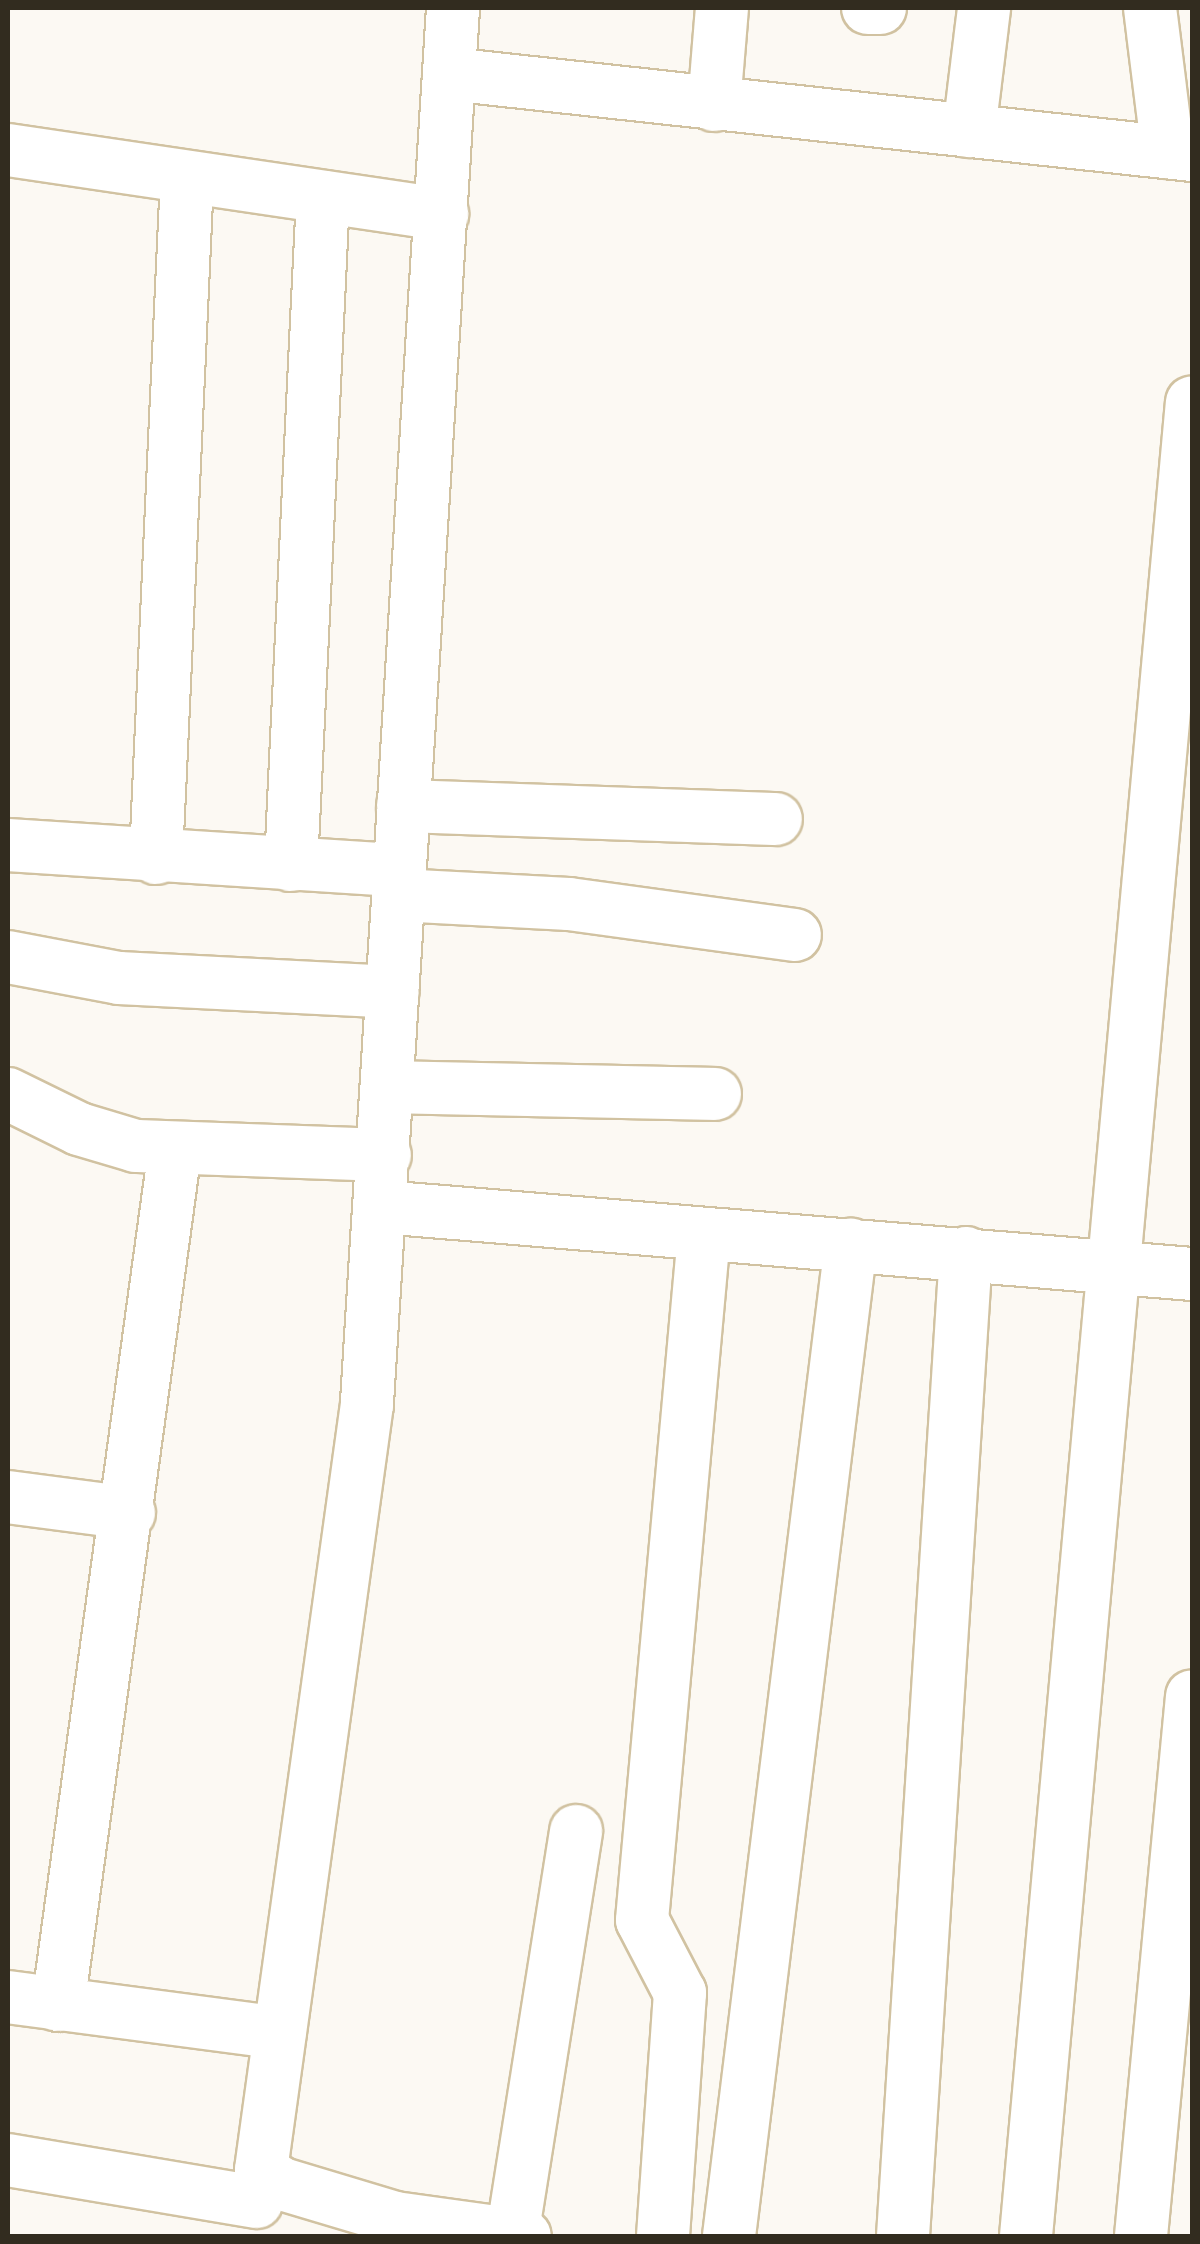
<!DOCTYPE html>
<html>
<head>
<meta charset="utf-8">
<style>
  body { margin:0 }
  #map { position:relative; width:1200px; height:2244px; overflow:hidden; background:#fcf9f3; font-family:Spectral,serif }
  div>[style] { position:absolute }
  .roads { filter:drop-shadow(2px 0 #d1c2a1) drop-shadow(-2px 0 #d1c2a1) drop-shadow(0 2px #d1c2a1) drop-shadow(0 -2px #d1c2a1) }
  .minor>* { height:52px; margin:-26px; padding:0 26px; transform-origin:26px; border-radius:26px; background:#fff }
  span { translate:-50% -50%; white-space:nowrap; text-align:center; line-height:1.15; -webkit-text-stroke:8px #fcf9f3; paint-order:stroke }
  .frame { position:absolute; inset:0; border:10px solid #322c1f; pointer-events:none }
</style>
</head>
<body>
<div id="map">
  <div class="roads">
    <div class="minor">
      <div style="left:453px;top:8px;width:1399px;rotate:93.53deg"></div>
      <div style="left:367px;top:1404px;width:773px;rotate:97.88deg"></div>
      <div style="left:261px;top:2170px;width:25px;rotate:34deg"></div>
      <div style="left:282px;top:2184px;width:118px;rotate:16.7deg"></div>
      <div style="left:395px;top:2218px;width:131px;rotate:7.9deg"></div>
      <div style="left:868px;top:8px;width:12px"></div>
      <div style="left:1150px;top:8px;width:145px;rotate:82.9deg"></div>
      <div style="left:449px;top:74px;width:747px;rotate:6.22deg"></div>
      <div style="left:714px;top:105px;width:97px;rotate:-85.3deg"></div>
      <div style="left:969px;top:131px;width:124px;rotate:-83deg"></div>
      <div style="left:8px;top:150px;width:439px;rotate:8.4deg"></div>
      <div style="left:403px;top:806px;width:373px;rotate:2deg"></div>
      <div style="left:8px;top:845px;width:392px;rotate:3.7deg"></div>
      <div style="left:156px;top:858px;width:681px;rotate:-87.39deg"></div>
      <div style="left:291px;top:865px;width:669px;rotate:-87.26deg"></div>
      <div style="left:398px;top:895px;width:171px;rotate:3deg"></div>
      <div style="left:569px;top:904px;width:228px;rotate:7.8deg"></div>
      <div style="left:8px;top:957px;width:113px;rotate:10.7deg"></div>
      <div style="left:119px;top:978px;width:274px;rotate:2.9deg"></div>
      <div style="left:388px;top:1087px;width:327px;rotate:1.2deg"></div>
      <div style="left:8px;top:1094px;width:79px;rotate:26.2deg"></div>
      <div style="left:79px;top:1129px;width:59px;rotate:16.6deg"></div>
      <div style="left:136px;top:1146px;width:249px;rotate:2.1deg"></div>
      <div style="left:382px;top:1207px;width:813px;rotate:4.73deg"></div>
      <div style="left:8px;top:1497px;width:122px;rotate:7.5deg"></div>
      <div style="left:8px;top:1997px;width:274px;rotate:7.5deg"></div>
      <div style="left:58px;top:2005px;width:863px;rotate:-82.21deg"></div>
      <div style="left:8px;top:2160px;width:252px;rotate:9.6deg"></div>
      <div style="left:512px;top:2236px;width:410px;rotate:-81deg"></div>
      <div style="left:663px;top:2236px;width:244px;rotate:-86deg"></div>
      <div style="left:680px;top:1993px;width:82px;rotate:-117.5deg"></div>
      <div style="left:642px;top:1920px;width:688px;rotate:-84.83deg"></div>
      <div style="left:729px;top:2236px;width:999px;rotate:-82.99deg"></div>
      <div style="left:903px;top:2236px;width:985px;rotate:-86.33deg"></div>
      <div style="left:1026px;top:2236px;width:1841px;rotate:-84.83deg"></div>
      <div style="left:1141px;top:2236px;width:542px;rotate:-84.6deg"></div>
    </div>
  </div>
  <div class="frame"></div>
</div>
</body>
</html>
